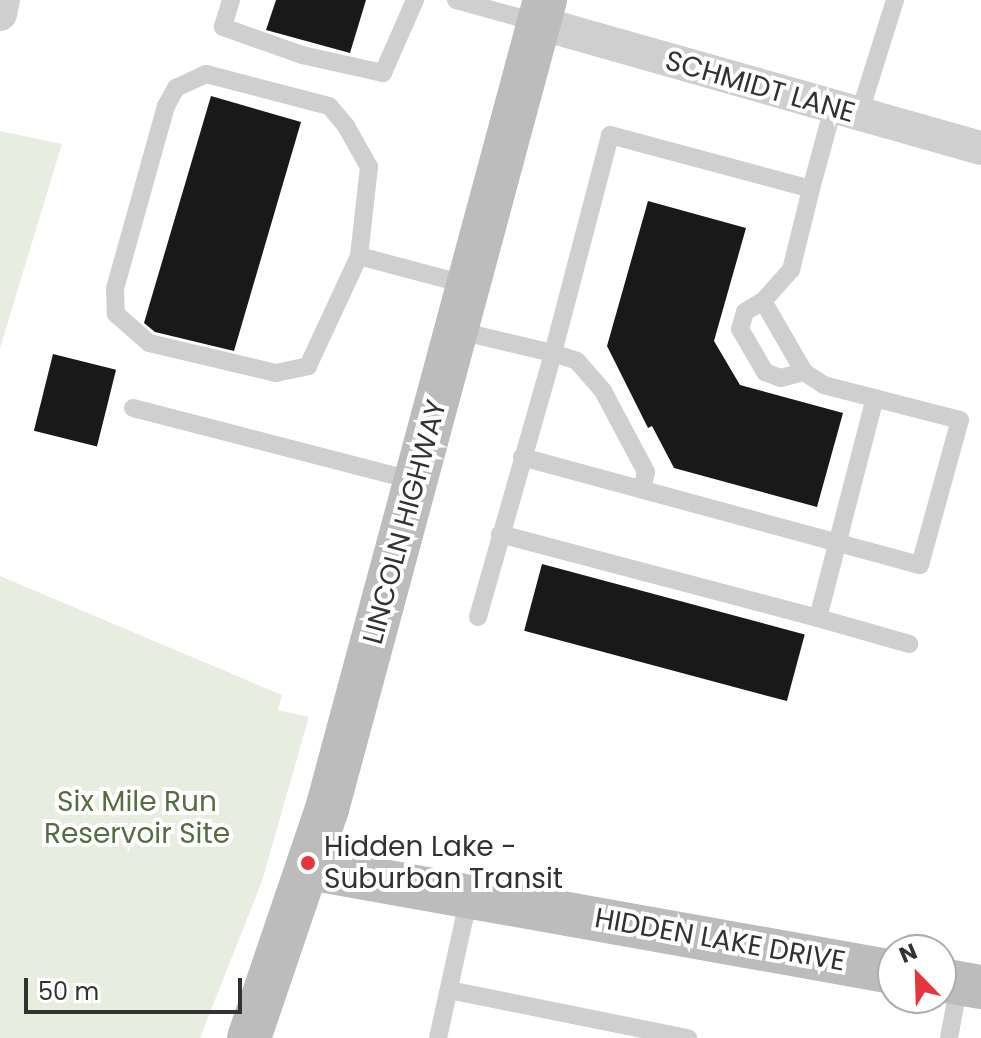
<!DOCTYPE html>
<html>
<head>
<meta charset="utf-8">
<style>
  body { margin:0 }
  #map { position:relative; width:981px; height:1038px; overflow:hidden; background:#fff; font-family:Poppins,sans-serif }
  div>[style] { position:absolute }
  .green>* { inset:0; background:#e7eee0 }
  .building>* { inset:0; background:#191919; transform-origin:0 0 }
  .lane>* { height:18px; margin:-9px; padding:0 9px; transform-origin:9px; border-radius:9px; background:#cfcfcf }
  .street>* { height:34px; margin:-17px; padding:0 17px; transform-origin:17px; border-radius:17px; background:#cfcfcf }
  .secondary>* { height:44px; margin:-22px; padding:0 22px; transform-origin:22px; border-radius:22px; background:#bcbcbc }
  .dots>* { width:22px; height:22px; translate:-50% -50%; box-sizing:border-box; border:4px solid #fff; border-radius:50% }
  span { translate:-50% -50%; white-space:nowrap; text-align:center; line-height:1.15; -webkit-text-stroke:8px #fff; paint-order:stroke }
  .street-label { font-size:28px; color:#323232 }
  .park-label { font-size:28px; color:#536f3e }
  .poi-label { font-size:28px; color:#323232 }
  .left { translate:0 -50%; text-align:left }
  .north { position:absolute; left:877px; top:934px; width:80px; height:80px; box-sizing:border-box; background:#fff; border:2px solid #adadad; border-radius:50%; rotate:337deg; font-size:22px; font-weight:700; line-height:32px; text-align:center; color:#323232 }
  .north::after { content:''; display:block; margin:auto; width:28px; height:36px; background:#e7353b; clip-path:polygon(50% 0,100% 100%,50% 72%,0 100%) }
  .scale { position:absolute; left:24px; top:978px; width:218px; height:36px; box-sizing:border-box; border:4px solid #323232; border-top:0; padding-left:10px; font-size:24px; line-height:28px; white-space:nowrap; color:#323232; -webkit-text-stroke:6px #fff; paint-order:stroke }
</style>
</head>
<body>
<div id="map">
  <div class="green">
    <div style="clip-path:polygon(0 131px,62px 144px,0 348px)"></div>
    <div style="clip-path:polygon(0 576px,282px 695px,278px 710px,309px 717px,262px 881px,200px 1038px,0 1038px)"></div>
  </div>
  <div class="building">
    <div style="clip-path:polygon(276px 0,366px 0,350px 53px,266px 30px)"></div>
    <div style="clip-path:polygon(211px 96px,301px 122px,234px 351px,155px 332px,144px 323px)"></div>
    <div style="clip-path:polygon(648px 201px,746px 228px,714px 341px,740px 385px,843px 413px,817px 507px,674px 468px,652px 426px,648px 428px,607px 346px)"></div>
    <div style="left:53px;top:354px;width:65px;height:79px;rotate:14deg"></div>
    <div style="left:542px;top:564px;width:272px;height:69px;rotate:15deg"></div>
  </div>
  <div class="lane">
    <div style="left:231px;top:0;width:28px;rotate:107deg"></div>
    <div style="left:223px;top:27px;width:84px;rotate:19.5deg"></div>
    <div style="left:302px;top:55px;width:83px;rotate:12.5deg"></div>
    <div style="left:383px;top:73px;width:80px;rotate:-66.3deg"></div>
    <div style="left:456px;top:0;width:86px;rotate:15.5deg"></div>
    <div style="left:859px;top:115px;width:121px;rotate:-72.6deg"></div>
    <div style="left:359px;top:256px;width:90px;rotate:-83.6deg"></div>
    <div style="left:369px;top:167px;width:47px;rotate:-119.3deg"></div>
    <div style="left:346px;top:126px;width:26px;rotate:-130deg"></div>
    <div style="left:329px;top:106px;width:127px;rotate:-165.4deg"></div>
    <div style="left:206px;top:74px;width:33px;rotate:155deg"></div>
    <div style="left:176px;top:88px;width:21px;rotate:119deg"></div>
    <div style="left:166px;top:106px;width:190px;rotate:105.6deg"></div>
    <div style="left:115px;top:289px;width:25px;rotate:88deg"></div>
    <div style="left:116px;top:314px;width:44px;rotate:41.3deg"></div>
    <div style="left:149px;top:343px;width:130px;rotate:13.3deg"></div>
    <div style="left:276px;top:373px;width:33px;rotate:-12deg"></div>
    <div style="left:308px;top:366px;width:121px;rotate:-65.1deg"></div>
    <div style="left:359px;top:256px;width:113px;rotate:14.9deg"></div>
    <div style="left:763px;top:301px;width:21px;rotate:149deg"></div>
    <div style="left:745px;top:312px;width:18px;rotate:106deg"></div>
    <div style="left:740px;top:329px;width:50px;rotate:59.8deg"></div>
    <div style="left:765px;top:372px;width:17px;rotate:21deg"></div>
    <div style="left:781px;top:378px;width:24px;rotate:-15deg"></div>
    <div style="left:459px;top:331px;width:97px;rotate:13.2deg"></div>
    <div style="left:553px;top:353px;width:225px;rotate:-75.3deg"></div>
    <div style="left:610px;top:135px;width:208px;rotate:15deg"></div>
    <div style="left:811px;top:189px;width:84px;rotate:-74.8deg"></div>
    <div style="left:133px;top:408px;width:292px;rotate:14.5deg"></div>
    <div style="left:522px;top:457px;width:412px;rotate:15.2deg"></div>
    <div style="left:920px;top:565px;width:150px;rotate:-74.6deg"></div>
    <div style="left:960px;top:420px;width:140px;rotate:-165.6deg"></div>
    <div style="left:824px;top:385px;width:24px;rotate:-147deg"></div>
    <div style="left:804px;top:372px;width:82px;rotate:-120deg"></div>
    <div style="left:763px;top:301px;width:42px;rotate:-47.9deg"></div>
    <div style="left:791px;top:270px;width:83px;rotate:-76.1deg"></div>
    <div style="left:500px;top:534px;width:329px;rotate:14.8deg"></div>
    <div style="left:818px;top:618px;width:227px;rotate:-75.5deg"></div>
    <div style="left:478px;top:617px;width:274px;rotate:-74.1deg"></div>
    <div style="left:553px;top:353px;width:25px;rotate:18deg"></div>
    <div style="left:577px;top:361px;width:40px;rotate:49deg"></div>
    <div style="left:603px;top:391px;width:92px;rotate:62deg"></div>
    <div style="left:646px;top:472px;width:18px;rotate:103deg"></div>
    <div style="left:818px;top:618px;width:95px;rotate:15.9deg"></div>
    <div style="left:449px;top:990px;width:244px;rotate:11.4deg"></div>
    <div style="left:438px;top:1038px;width:144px;rotate:-77.6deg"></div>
    <div style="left:949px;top:1038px;width:55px;rotate:-79.5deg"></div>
  </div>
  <div class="street">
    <div style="left:0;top:14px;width:14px;rotate:-78deg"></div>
    <div style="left:539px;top:23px;width:459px;rotate:15.8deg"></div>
  </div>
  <div class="secondary">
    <div style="left:309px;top:868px;width:593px;rotate:10.1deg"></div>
    <div style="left:941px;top:980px;width:41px;rotate:9.9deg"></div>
    <div style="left:249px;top:1038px;width:242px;rotate:-71.2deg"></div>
    <div style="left:327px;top:809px;width:838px;rotate:-74.92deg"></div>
  </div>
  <div class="dots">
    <div style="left:308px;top:863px;background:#e7353b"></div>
  </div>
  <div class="street-label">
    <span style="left:760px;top:87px;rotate:16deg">SCHMIDT LANE</span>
    <span style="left:405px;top:522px;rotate:-75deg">LINCOLN HIGHWAY</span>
    <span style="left:720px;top:940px;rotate:10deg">HIDDEN LAKE DRIVE</span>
  </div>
  <div class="park-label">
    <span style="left:137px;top:818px">Six Mile Run<br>Reservoir Site</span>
  </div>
  <div class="poi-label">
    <span class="left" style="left:324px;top:863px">Hidden Lake -<br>Suburban Transit</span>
  </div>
  <div class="north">N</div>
  <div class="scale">50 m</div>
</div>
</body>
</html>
